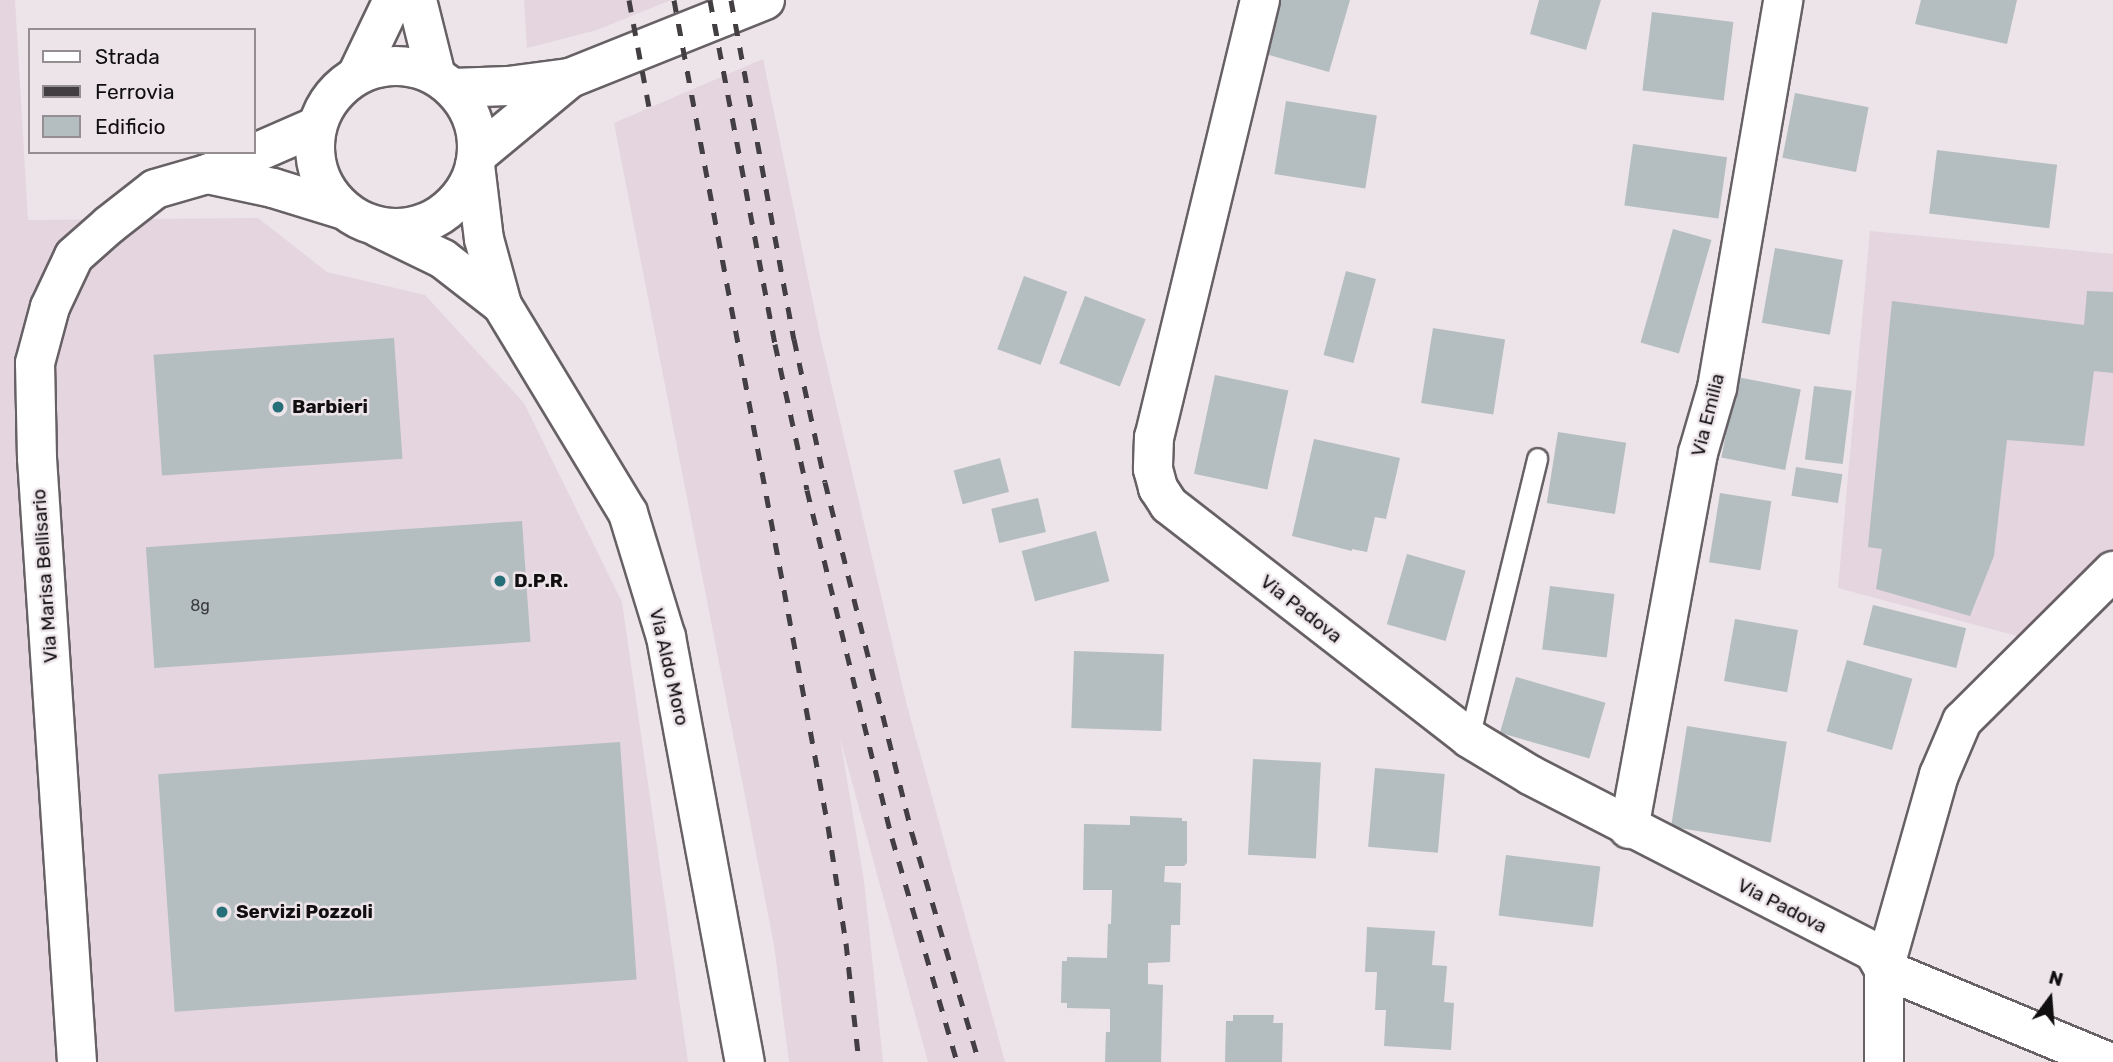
<!DOCTYPE html>
<html>
<head>
<meta charset="utf-8">
<style>
  body { margin:0 }
  #map { position:relative; width:2113px; height:1062px; overflow:hidden; background:#ece4e9; font-family:Rubik,sans-serif }
  div>[style] { position:absolute }
  .built>* { inset:0; background:#e4d5de }
  .building>* { inset:0; background:#b4bdbf; transform-origin:0 0 }
  .roads { filter:drop-shadow(2px 0 #676165) drop-shadow(-2px 0 #676165) drop-shadow(0 2px #676165) drop-shadow(0 -2px #676165) }
  .service>* { height:19px; margin:-9.5px; padding:0 9.5px; transform-origin:9.5px; border-radius:9.5px; background:#fff }
  .minor>* { height:38px; margin:-19px; padding:0 19px; transform-origin:19px; border-radius:19px; background:#fff }
  .tertiary>* { height:38px; margin:-19px; padding:0 19px; transform-origin:19px; border-radius:19px; background:#fff }
  .tertiary>.ring { margin:-19px; padding:0; box-sizing:content-box; background:none; border:38px solid #fff; border-radius:50% }
  .rail>* { height:5px; margin-top:-2.5px; transform-origin:0; background:repeating-linear-gradient(90deg,#423e41 0 12px,transparent 0 24px) }
  .dots>* { width:19px; height:19px; translate:-50% -50%; box-sizing:border-box; border:4px solid #ece4e9; border-radius:50% }
  span { translate:-50% -50%; white-space:nowrap; text-align:center; line-height:1.15; -webkit-text-stroke:5px #ece4e9; paint-order:stroke }
  .number-label { font-size:16px; color:#3a3a3c }
  .number-label span { -webkit-text-stroke-width:0 }
  .poi-label { font-size:19px; color:#110e10; font-weight:700 }
  .left { translate:0 -50%; text-align:left }
  .street-label { font-size:19px; color:#110e10 }
  .legend { position:absolute; left:28px; top:28px; width:228px; height:126px; box-sizing:border-box; background:#ece4e9; border:2px solid #948e92; margin:0; padding:9px 12px; list-style:none; font-size:21px; color:#110e10 }
  .legend li { display:flex; align-items:center; gap:14px; height:35px }
  .legend b { width:35px; border:2px solid #948e92 }
  .north { position:absolute; left:2015px; top:964px; width:70px; height:70px; -webkit-text-stroke:5px #ece4e9; paint-order:stroke; rotate:16deg; font-size:19px; font-weight:700; line-height:28px; text-align:center; color:#110e10 }
  .north::after { content:''; display:block; margin:auto; width:24px; height:32px; background:#110e10; clip-path:polygon(50% 0,100% 100%,50% 72%,0 100%) }
</style>
</head>
<body>
<div id="map">
  <div class="built">
    <div style="clip-path:polygon(0 0,15px 0,28px 220px,258px 218px,327px 272px,425px 295px,524px 403px,622px 602px,688px 1062px,0 1062px)"></div>
    <div style="clip-path:polygon(524px 0,671px 0,597px 30px,527px 48px)"></div>
    <div style="clip-path:polygon(763px 59px,820px 336px,907px 706px,1005px 1062px,928px 1062px,840px 738px,864px 881px,883px 1062px,789px 1062px,774px 945px,614px 123px)"></div>
    <div style="clip-path:polygon(1870px 231px,2113px 254px,2113px 566px,2036px 641px,1838px 588px)"></div>
  </div>
  <div class="building">
    <div style="clip-path:polygon(1278px 0,1350px 0,1329px 72px,1262px 53px)"></div>
    <div style="clip-path:polygon(1539px 0,1601px 0,1586px 50px,1530px 34px)"></div>
    <div style="clip-path:polygon(1921px 0,2017px 0,2007px 44px,1915px 24px)"></div>
    <div style="left:1652px;top:12px;width:82px;height:79px;rotate:7deg"></div>
    <div style="left:1795px;top:93px;width:75px;height:66px;rotate:11deg"></div>
    <div style="left:1286px;top:101px;width:92px;height:74px;rotate:9deg"></div>
    <div style="left:1633px;top:144px;width:95px;height:62px;rotate:8deg"></div>
    <div style="left:1937px;top:150px;width:121px;height:64px;rotate:7deg"></div>
    <div style="left:1673px;top:229px;width:40px;height:118px;rotate:16deg"></div>
    <div style="left:1775px;top:248px;width:69px;height:76px;rotate:10deg"></div>
    <div style="left:1346px;top:271px;width:31px;height:87px;rotate:15deg"></div>
    <div style="left:1024px;top:276px;width:46px;height:78px;rotate:20deg"></div>
    <div style="clip-path:polygon(2087px 291px,2113px 292px,2113px 373px,2094px 371px,2084px 446px,2007px 440px,1994px 556px,1970px 616px,1876px 589px,1882px 549px,1868px 547px,1892px 301px,2084px 325px)"></div>
    <div style="left:1085px;top:296px;width:65px;height:72px;rotate:21deg"></div>
    <div style="left:1433px;top:328px;width:73px;height:76px;rotate:9deg"></div>
    <div style="left:394px;top:338px;width:121px;height:241px;rotate:86deg"></div>
    <div style="left:1215px;top:375px;width:75px;height:101px;rotate:12deg"></div>
    <div style="left:1737px;top:377px;width:65px;height:82px;rotate:11deg"></div>
    <div style="left:1814px;top:386px;width:38px;height:74px;rotate:7deg"></div>
    <div style="left:1558px;top:432px;width:69px;height:72px;rotate:9deg"></div>
    <div style="clip-path:polygon(1314px 439px,1400px 458px,1386px 519px,1375px 517px,1367px 552px,1352px 549px,1352px 551px,1292px 536px)"></div>
    <div style="left:1000px;top:458px;width:35px;height:48px;rotate:75deg"></div>
    <div style="left:1796px;top:467px;width:47px;height:29px;rotate:9deg"></div>
    <div style="left:1720px;top:493px;width:52px;height:70px;rotate:9deg"></div>
    <div style="left:1038px;top:498px;width:35px;height:48px;rotate:77deg"></div>
    <div style="left:522px;top:521px;width:121px;height:377px;rotate:86deg"></div>
    <div style="left:1096px;top:531px;width:52px;height:77px;rotate:75deg"></div>
    <div style="left:1407px;top:554px;width:61px;height:73px;rotate:16deg"></div>
    <div style="left:1550px;top:586px;width:65px;height:64px;rotate:7deg"></div>
    <div style="left:1873px;top:605px;width:96px;height:41px;rotate:14deg"></div>
    <div style="left:1735px;top:619px;width:64px;height:63px;rotate:10deg"></div>
    <div style="left:1074px;top:651px;width:90px;height:77px;rotate:2deg"></div>
    <div style="left:1847px;top:660px;width:68px;height:74px;rotate:16deg"></div>
    <div style="left:1516px;top:677px;width:93px;height:58px;rotate:16deg"></div>
    <div style="left:1687px;top:726px;width:101px;height:102px;rotate:9deg"></div>
    <div style="left:620px;top:742px;width:238px;height:463px;rotate:86deg"></div>
    <div style="left:1253px;top:759px;width:68px;height:96px;rotate:3deg"></div>
    <div style="left:1375px;top:768px;width:70px;height:79px;rotate:5deg"></div>
    <div style="clip-path:polygon(1130px 816px,1182px 818px,1182px 821px,1187px 821px,1187px 863px,1184px 866px,1165px 866px,1164px 882px,1181px 883px,1180px 925px,1171px 925px,1170px 962px,1148px 963px,1148px 984px,1163px 985px,1161px 1062px,1105px 1062px,1106px 1032px,1110px 1032px,1110px 1009px,1067px 1008px,1067px 1003px,1061px 1003px,1062px 961px,1067px 961px,1067px 957px,1107px 958px,1108px 924px,1111px 924px,1112px 890px,1083px 890px,1084px 824px,1130px 825px)"></div>
    <div style="left:1506px;top:855px;width:95px;height:61px;rotate:7deg"></div>
    <div style="clip-path:polygon(1367px 927px,1435px 931px,1432px 965px,1447px 966px,1444px 1002px,1454px 1003px,1451px 1050px,1384px 1046px,1386px 1010px,1375px 1010px,1377px 972px,1365px 972px)"></div>
    <div style="clip-path:polygon(1233px 1015px,1274px 1015px,1273px 1023px,1283px 1023px,1282px 1062px,1225px 1062px,1226px 1021px,1233px 1021px)"></div>
  </div>
  <div class="roads">
    <div class="service">
      <div style="left:1469px;top:738px;width:288px;rotate:-76.3deg"></div>
    </div>
    <div class="minor">
      <div style="left:207px;top:174px;width:67px;rotate:12deg"></div>
      <div style="left:273px;top:188px;width:74px;rotate:17.2deg"></div>
      <div style="left:1629px;top:829px;width:382px;rotate:-79.6deg"></div>
      <div style="left:1698px;top:453px;width:68px;rotate:-73.7deg"></div>
      <div style="left:1717px;top:388px;width:394px;rotate:-80.3deg"></div>
      <div style="left:77px;top:1062px;width:605px;rotate:-93.79deg"></div>
      <div style="left:37px;top:458px;width:95px;rotate:-91.2deg"></div>
      <div style="left:35px;top:363px;width:58px;rotate:-75deg"></div>
      <div style="left:50px;top:307px;width:56px;rotate:-64.8deg"></div>
      <div style="left:74px;top:256px;width:47px;rotate:-41.5deg"></div>
      <div style="left:109px;top:225px;width:58px;rotate:-38deg"></div>
      <div style="left:155px;top:189px;width:54px;rotate:-16.1deg"></div>
      <div style="left:207px;top:174px;width:120px;rotate:-23.6deg"></div>
      <div style="left:1884px;top:1062px;width:93px;rotate:-90deg"></div>
      <div style="left:1884px;top:969px;width:202px;rotate:-74.2deg"></div>
      <div style="left:1939px;top:775px;width:59px;rotate:-66.9deg"></div>
      <div style="left:1962px;top:721px;width:213px;rotate:-44.8deg"></div>
    </div>
    <div class="tertiary">
      <div style="left:417px;top:0;width:78px;rotate:76deg"></div>
      <div style="left:1260px;top:0;width:450px;rotate:103.6deg"></div>
      <div style="left:1154px;top:437px;width:32px;rotate:92deg"></div>
      <div style="left:1153px;top:469px;width:20px;rotate:75deg"></div>
      <div style="left:1158px;top:488px;width:20px;rotate:57deg"></div>
      <div style="left:1169px;top:505px;width:380px;rotate:37.8deg"></div>
      <div style="left:1469px;top:738px;width:71px;rotate:31.2deg"></div>
      <div style="left:1530px;top:775px;width:387px;rotate:27.2deg"></div>
      <div style="left:1874px;top:952px;width:20px;rotate:60deg"></div>
      <div style="left:1884px;top:969px;width:243px;rotate:22.5deg"></div>
      <div class="ring" style="left:315px;top:66px;width:124px;height:124px"></div>
      <div style="left:357px;top:75px;width:83px;rotate:-64.4deg"></div>
      <div style="left:453px;top:88px;width:55px;rotate:-2.1deg"></div>
      <div style="left:508px;top:86px;width:63px;rotate:-7.4deg"></div>
      <div style="left:570px;top:78px;width:210px;rotate:-21.8deg"></div>
      <div style="left:477px;top:155px;width:121px;rotate:-39.6deg"></div>
      <div style="left:475px;top:165px;width:75px;rotate:83.1deg"></div>
      <div style="left:484px;top:239px;width:68px;rotate:74.7deg"></div>
      <div style="left:502px;top:305px;width:243px;rotate:58.8deg"></div>
      <div style="left:628px;top:513px;width:130px;rotate:73deg"></div>
      <div style="left:666px;top:637px;width:432px;rotate:79.5deg"></div>
      <div style="left:379px;top:228px;width:71px;rotate:25.8deg"></div>
      <div style="left:443px;top:259px;width:75px;rotate:37.9deg"></div>
    </div>
  </div>
  <div class="rail">
    <div style="left:629px;top:0;width:119px;rotate:79.4deg"></div>
    <div style="left:674px;top:0;width:840px;rotate:79.44deg"></div>
    <div style="left:828px;top:826px;width:118px;rotate:81.3deg"></div>
    <div style="left:846px;top:943px;width:120px;rotate:83.8deg"></div>
    <div style="left:710px;top:0;width:350px;rotate:79.3deg"></div>
    <div style="left:775px;top:344px;width:149px;rotate:77.6deg"></div>
    <div style="left:807px;top:490px;width:358px;rotate:76.3deg"></div>
    <div style="left:892px;top:838px;width:233px;rotate:73.8deg"></div>
    <div style="left:731px;top:0;width:345px;rotate:79.5deg"></div>
    <div style="left:794px;top:339px;width:146px;rotate:77.8deg"></div>
    <div style="left:825px;top:482px;width:362px;rotate:76.1deg"></div>
    <div style="left:912px;top:833px;width:239px;rotate:73.7deg"></div>
  </div>
  <div class="dots">
    <div style="left:278px;top:407px;background:#266f79"></div>
    <div style="left:500px;top:581px;background:#266f79"></div>
    <div style="left:222px;top:912px;background:#266f79"></div>
  </div>
  <div class="number-label">
    <span style="left:200px;top:606px">8g</span>
  </div>
  <div class="poi-label">
    <span class="left" style="left:292px;top:407px">Barbieri</span>
    <span class="left" style="left:514px;top:581px">D.P.R.</span>
    <span class="left" style="left:236px;top:912px">Servizi Pozzoli</span>
  </div>
  <div class="street-label">
    <span style="left:1708px;top:415px;rotate:-76deg">Via Emilia</span>
    <span style="left:45px;top:576px;rotate:-94deg">Via Marisa Bellisario</span>
    <span style="left:1301px;top:609px;rotate:38deg">Via Padova</span>
    <span style="left:669px;top:667px;rotate:77deg">Via Aldo Moro</span>
    <span style="left:1782px;top:906px;rotate:27deg">Via Padova</span>
  </div>
  <ul class="legend">
  <li><b style="height:9px;background:#fff"></b>Strada</li>
  <li><b style="height:9px;background:#423e41"></b>Ferrovia</li>
  <li><b style="height:19px;background:#b4bdbf"></b>Edificio</li>
  </ul>
  <div class="north">N</div>
</div>
</body>
</html>
